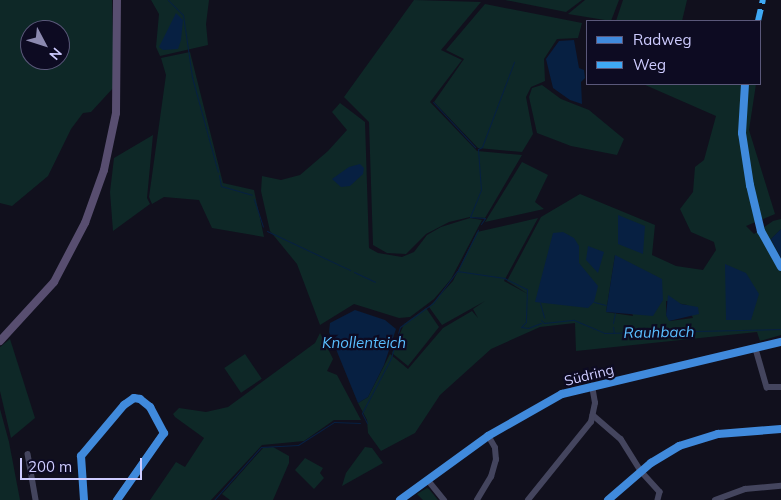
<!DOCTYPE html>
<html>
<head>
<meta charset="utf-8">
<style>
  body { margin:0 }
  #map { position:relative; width:781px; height:500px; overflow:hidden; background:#11101d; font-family:Mulish,sans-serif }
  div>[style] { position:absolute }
  .green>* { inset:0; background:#0e2827; transform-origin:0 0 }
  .water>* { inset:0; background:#072042 }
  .stream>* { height:1px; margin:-0.5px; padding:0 0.5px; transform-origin:0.5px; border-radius:0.5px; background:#072042 }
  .minor>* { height:5.5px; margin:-2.75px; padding:0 2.75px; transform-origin:2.75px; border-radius:2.75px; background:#44455e }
  .major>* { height:8px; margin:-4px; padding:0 4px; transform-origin:4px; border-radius:4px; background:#584e70 }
  .quiet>* { height:6px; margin-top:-3px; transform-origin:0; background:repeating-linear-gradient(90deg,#3fa9f5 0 12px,transparent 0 18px) }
  .cycleway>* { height:8px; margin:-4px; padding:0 4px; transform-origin:4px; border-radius:4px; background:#408adc }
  span { translate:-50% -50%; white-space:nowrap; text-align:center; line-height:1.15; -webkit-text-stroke:4.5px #0d0b22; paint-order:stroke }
  .street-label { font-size:14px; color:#ceccff }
  .water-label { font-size:15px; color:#5abeff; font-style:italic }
  .legend { position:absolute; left:586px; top:20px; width:175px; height:65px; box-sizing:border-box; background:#0d0b22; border:1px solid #5a587a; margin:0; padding:6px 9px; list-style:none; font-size:15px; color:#ceccff }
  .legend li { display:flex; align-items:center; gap:10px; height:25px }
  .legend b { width:25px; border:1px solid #5a587a }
  .north { position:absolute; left:20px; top:20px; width:50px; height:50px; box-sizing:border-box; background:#0d0b22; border:1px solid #5a587a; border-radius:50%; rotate:130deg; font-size:14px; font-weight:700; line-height:20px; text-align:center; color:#ceccff }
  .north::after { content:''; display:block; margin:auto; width:18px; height:22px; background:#8c8ab0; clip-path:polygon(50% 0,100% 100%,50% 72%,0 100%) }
  .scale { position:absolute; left:20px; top:458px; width:122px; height:22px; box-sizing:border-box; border:2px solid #ceccff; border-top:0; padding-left:6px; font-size:15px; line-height:18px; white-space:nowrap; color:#ceccff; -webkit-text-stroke:4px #0d0b22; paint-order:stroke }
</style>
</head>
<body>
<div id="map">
  <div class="green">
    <div style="clip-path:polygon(evenodd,0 0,112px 0,114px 87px,91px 112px,83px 113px,71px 129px,48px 176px,12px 206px,0 203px,0 0,30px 30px,60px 30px,60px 60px,30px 60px,30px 30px)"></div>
    <div style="clip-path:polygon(151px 0,209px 0,206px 24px,208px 45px,160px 56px,156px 47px,159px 14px)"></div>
    <div style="clip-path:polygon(414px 0,481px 2px,441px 50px,462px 60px,430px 102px,477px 151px,522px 155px,485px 218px,470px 217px,449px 222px,426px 234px,406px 254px,387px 253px,373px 245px,369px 122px,344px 97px)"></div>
    <div style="clip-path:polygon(505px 0,582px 0,566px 12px)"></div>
    <div style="clip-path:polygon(585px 0,619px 0,611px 21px,568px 14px)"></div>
    <div style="clip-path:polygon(623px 0,687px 0,682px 21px,616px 21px)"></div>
    <div style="clip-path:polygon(485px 4px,582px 23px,578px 38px,557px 39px,544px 59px,545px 81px,531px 87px,526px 97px,533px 134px,522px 152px,478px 148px,434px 102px,464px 59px,446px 50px)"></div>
    <div style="clip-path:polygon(190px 52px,223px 183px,254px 190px,264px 237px,212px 228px,199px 200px,164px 197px,152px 204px,149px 197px,166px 75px,161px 58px)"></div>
    <div style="clip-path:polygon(evenodd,643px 84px,756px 84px,749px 130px,775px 214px,746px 226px,754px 234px,773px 221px,781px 219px,781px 229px,771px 239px,781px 258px,781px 335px,760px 341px,757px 332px,576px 351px,575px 323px,540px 327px,491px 349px,440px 395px,415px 433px,381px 451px,368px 433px,367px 420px,358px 403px,368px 397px,390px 354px,408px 369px,443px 328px,472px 311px,478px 318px,473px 309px,485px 301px,442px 325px,429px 307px,453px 281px,477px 232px,538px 218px,504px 281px,528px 294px,507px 281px,541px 217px,580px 194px,655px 225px,652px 255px,676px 266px,703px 270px,716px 250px,714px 242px,691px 232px,680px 209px,693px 192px,695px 167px,704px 160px,716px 116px,643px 84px,615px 255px,633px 316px,606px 312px,615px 255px,643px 84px,666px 301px,687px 305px,693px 318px,670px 321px,666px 315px,666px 301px)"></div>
    <div style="clip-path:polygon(542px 85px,561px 99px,589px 110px,624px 139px,617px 155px,571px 146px,537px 133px,529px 97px,532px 88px)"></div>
    <div style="clip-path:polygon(340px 103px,365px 122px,369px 248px,378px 253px,402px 257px,414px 252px,427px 235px,441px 227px,470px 218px,482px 220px,451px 279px,434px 299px,410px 317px,399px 318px,354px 304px,320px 325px,297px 264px,270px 231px,261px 191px,262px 176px,281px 180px,300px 175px,328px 151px,347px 130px,332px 112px)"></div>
    <div style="clip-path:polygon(153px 135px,147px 198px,150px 204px,113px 231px,110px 192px,114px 158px)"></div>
    <div style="clip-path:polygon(522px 162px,548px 175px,535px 202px,544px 209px,485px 222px)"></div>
    <div style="clip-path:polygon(426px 308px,439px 327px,408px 366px,392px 353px,404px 324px)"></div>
    <div style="clip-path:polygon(320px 333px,333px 359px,327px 371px,337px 375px,361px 420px,334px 420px,304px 441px,262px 445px,211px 500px,150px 500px,176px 462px,185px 467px,204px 438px,175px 417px,173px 414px,179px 408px,206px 412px,228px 407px,315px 343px)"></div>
    <div style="clip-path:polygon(10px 339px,35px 418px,11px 438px,0 391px,0 347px)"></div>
    <div style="left:245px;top:354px;width:30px;height:25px;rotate:56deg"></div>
    <div style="clip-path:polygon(0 409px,9px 442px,20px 500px,0 500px)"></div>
    <div style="clip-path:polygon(273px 447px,289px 456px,289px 463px,273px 500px,230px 500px,222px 494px,263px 448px)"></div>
    <div style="clip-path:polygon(365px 447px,372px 448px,383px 463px,342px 486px,346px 473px)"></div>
    <div style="clip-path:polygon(305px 458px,323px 468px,320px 473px,324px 478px,314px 489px,295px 470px)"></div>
    <div style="clip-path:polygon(427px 488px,429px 489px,438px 500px,423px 500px,417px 494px)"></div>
  </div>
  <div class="water">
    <div style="clip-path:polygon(176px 13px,183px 20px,181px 40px,178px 49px,163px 50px,159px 47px)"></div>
    <div style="clip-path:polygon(574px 40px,579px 68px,584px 70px,585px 78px,581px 82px,582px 104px,570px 100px,553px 88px,546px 59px,559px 41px)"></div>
    <div style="clip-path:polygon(360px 164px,364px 168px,363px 174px,350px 186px,341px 187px,332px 179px,349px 167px)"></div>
    <div style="clip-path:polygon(618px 215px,645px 226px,643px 254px,618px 244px)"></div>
    <div style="clip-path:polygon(781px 229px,781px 258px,771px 239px)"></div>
    <div style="clip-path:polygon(563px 232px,574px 238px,579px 246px,579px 263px,598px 286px,594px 302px,588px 308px,535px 302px,553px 233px)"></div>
    <div style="clip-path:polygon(588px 246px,604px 252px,598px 273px,586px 260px)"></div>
    <div style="clip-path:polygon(615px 255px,662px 279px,663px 300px,653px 316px,606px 312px)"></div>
    <div style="clip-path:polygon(725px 264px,746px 273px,759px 294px,751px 320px,726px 320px)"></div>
    <div style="clip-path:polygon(668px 295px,681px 304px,698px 307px,699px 314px,669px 321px,666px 315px)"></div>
    <div style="clip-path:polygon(355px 310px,385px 320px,396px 329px,384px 365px,368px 397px,358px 403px,329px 332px,330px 323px)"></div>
  </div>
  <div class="stream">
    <div style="left:168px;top:0;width:21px;rotate:45deg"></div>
    <div style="left:183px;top:15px;width:63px;rotate:81.7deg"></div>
    <div style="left:192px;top:77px;width:98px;rotate:74.7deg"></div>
    <div style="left:433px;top:102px;width:62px;rotate:47deg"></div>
    <div style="left:219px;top:175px;width:11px;rotate:80deg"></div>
    <div style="left:221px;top:186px;width:32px;rotate:16deg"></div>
    <div style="left:254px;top:199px;width:29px;rotate:72deg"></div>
    <div style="left:481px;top:224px;width:7px;rotate:-56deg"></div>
    <div style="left:485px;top:218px;width:15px;rotate:-176deg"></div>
    <div style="left:470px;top:217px;width:29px;rotate:-68deg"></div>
    <div style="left:481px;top:190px;width:41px;rotate:-94.2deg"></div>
    <div style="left:478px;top:149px;width:4px;rotate:-27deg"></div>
    <div style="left:482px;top:147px;width:91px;rotate:-69.4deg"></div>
    <div style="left:267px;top:231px;width:92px;rotate:25.2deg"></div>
    <div style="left:458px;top:270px;width:45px;rotate:-63.4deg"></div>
    <div style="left:354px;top:272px;width:23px;rotate:25deg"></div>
    <div style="left:594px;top:302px;width:12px;rotate:14deg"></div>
    <div style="left:540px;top:303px;width:15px;rotate:74deg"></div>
    <div style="left:541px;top:320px;width:4px;rotate:45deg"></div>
    <div style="left:544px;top:323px;width:30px;rotate:-6deg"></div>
    <div style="left:574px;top:320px;width:33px;rotate:23deg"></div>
    <div style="left:604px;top:333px;width:177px;rotate:-1.3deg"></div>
    <div style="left:613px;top:323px;width:10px;rotate:-79deg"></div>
    <div style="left:613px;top:327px;width:6px;rotate:81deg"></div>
    <div style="left:367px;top:423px;width:11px;rotate:-117deg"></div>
    <div style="left:362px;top:413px;width:62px;rotate:-62.2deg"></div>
    <div style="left:391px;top:358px;width:32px;rotate:-74deg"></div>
    <div style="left:400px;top:327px;width:41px;rotate:-36deg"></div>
    <div style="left:433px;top:303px;width:40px;rotate:-53deg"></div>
    <div style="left:457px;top:271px;width:48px;rotate:8.5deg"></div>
    <div style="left:504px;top:278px;width:25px;rotate:26deg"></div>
    <div style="left:527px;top:289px;width:33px;rotate:92deg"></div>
    <div style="left:526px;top:322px;width:7px;rotate:135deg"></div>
    <div style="left:521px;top:327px;width:7px;rotate:8deg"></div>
    <div style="left:528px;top:328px;width:14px;rotate:-21deg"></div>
    <div style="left:214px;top:500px;width:71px;rotate:-48.4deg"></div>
    <div style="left:261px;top:447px;width:37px;rotate:-3deg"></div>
    <div style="left:298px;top:445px;width:43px;rotate:-32.6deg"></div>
    <div style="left:334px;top:422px;width:26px;rotate:2deg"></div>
  </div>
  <div class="minor">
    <div style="left:756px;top:349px;width:40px;rotate:74deg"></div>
    <div style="left:767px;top:387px;width:14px"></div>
    <div style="left:593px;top:415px;width:37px;rotate:41deg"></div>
    <div style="left:621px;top:439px;width:38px;rotate:58deg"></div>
    <div style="left:641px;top:471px;width:28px;rotate:48deg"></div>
    <div style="left:660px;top:492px;width:8px;rotate:104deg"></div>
    <div style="left:28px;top:454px;width:47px;rotate:80.1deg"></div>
    <div style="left:428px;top:480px;width:26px;rotate:51deg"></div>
    <div style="left:84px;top:500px;width:44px;rotate:-93.9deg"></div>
    <div style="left:81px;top:456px;width:67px;rotate:-49.9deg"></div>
    <div style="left:124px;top:405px;width:12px;rotate:-35deg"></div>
    <div style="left:134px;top:398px;width:6px;rotate:9deg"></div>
    <div style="left:140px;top:399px;width:13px;rotate:39deg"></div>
    <div style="left:150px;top:407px;width:30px;rotate:62deg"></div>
    <div style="left:164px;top:433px;width:82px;rotate:125deg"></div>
    <div style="left:400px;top:500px;width:109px;rotate:-36deg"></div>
    <div style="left:488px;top:436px;width:85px;rotate:-29.6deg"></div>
    <div style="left:562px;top:394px;width:225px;rotate:-13.4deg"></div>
    <div style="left:477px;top:500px;width:27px;rotate:-59deg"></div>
    <div style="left:491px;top:477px;width:18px;rotate:-74deg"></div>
    <div style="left:496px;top:460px;width:12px;rotate:-95deg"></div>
    <div style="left:495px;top:448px;width:14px;rotate:-120deg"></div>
    <div style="left:528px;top:500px;width:100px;rotate:-51.1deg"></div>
    <div style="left:591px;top:422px;width:19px;rotate:-78deg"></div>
    <div style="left:595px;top:403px;width:17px;rotate:-100deg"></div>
    <div style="left:608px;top:500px;width:57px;rotate:-40.7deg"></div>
    <div style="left:651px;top:463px;width:33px;rotate:-31deg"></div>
    <div style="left:679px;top:446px;width:41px;rotate:-17.1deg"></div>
    <div style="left:718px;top:434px;width:63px;rotate:-4.5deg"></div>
    <div style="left:715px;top:500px;width:32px;rotate:-20deg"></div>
    <div style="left:745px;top:489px;width:36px;rotate:-5deg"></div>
  </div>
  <div class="major">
    <div style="left:0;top:341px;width:80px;rotate:-47.5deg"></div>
    <div style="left:54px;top:282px;width:67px;rotate:-62.3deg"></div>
    <div style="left:85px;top:223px;width:56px;rotate:-70.3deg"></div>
    <div style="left:104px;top:170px;width:58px;rotate:-78.1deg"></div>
    <div style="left:116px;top:113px;width:113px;rotate:-89.5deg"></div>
  </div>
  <div class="quiet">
    <div style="left:758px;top:21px;width:22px;rotate:-77deg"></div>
  </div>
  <div class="cycleway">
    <div style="left:745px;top:84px;width:49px;rotate:93.5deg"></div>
    <div style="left:742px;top:133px;width:53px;rotate:81.3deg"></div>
    <div style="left:750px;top:185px;width:47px;rotate:76.6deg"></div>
    <div style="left:761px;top:231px;width:41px;rotate:60.9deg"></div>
    <div style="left:84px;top:500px;width:44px;rotate:-93.9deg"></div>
    <div style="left:81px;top:456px;width:67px;rotate:-49.9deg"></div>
    <div style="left:124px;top:405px;width:12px;rotate:-35deg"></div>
    <div style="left:134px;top:398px;width:6px;rotate:9deg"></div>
    <div style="left:140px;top:399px;width:13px;rotate:39deg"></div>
    <div style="left:150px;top:407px;width:30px;rotate:62deg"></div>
    <div style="left:164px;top:433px;width:82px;rotate:125deg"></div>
    <div style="left:400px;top:500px;width:109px;rotate:-36deg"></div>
    <div style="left:488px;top:436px;width:85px;rotate:-29.6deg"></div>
    <div style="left:562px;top:394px;width:225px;rotate:-13.4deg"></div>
    <div style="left:608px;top:500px;width:57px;rotate:-40.7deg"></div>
    <div style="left:651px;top:463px;width:33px;rotate:-31deg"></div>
    <div style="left:679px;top:446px;width:41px;rotate:-17.1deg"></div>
    <div style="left:718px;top:434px;width:63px;rotate:-4.5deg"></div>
  </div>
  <div class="street-label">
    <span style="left:589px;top:375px;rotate:-14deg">Südring</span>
  </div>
  <div class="water-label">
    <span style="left:659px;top:332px;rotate:-1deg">Rauhbach</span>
    <span style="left:364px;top:343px">Knollenteich</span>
  </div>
  <ul class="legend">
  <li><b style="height:6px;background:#408adc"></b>Radweg</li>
  <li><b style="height:6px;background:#3fa9f5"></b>Weg</li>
  </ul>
  <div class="north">N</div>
  <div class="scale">200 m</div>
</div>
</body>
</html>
